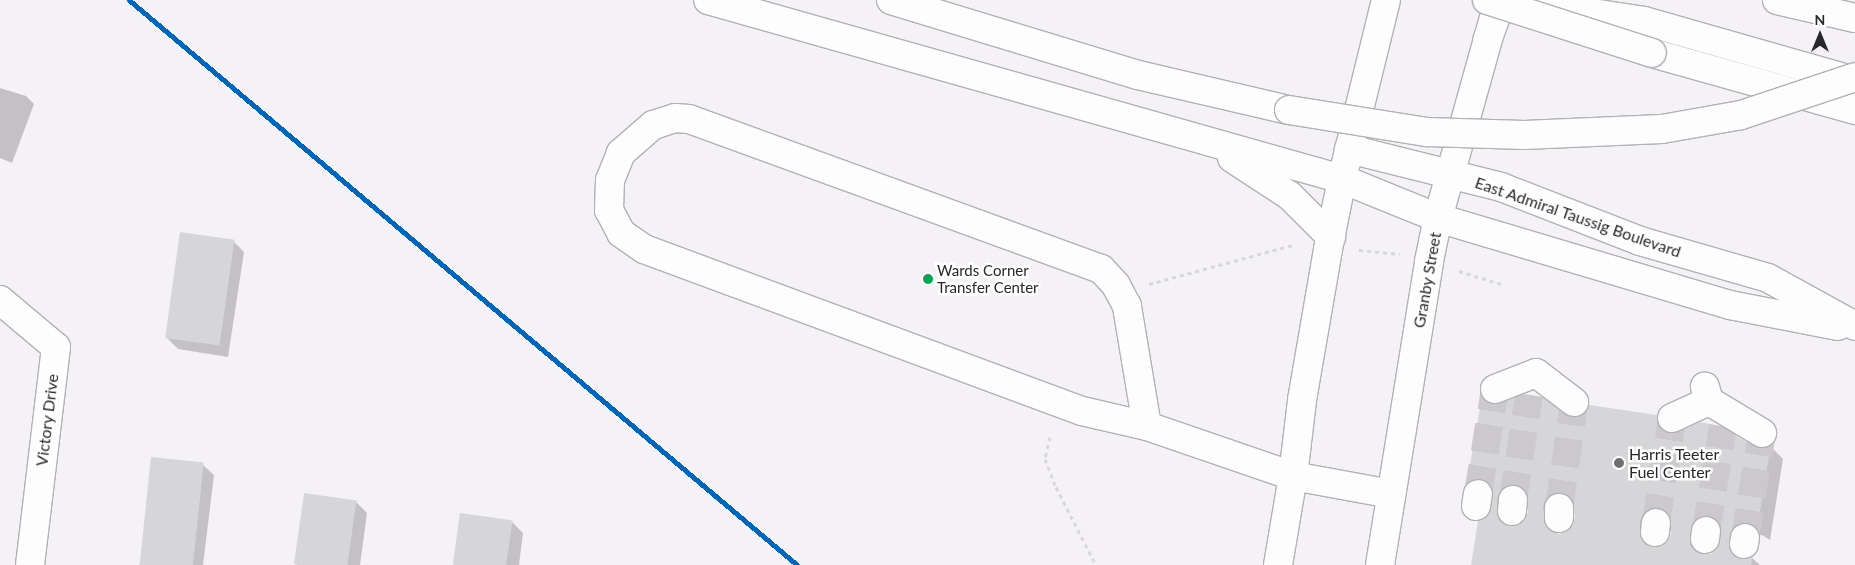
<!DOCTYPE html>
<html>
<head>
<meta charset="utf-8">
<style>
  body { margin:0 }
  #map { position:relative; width:1855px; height:565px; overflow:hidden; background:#f4f2f6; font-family:Lato,sans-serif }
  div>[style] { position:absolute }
  .shadow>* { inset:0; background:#0003 }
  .building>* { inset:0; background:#d6d5d8; transform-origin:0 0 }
  .minor-tunnel>* { height:28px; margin-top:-14px; transform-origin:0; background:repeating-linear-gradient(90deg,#cbc9cd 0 28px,transparent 0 42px) }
  .path>* { height:3px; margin-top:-1.5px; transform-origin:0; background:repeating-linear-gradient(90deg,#d8d8d9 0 4px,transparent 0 8px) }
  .roads { filter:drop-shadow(1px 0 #b2b1b4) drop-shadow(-1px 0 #b2b1b4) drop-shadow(0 1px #b2b1b4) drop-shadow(0 -1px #b2b1b4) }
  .minor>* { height:28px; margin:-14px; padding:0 14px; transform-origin:14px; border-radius:14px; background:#fdfdfe }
  .major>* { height:28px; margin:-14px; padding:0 14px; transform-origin:14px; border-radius:14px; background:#fdfdfe }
  .highway>* { height:28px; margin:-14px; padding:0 14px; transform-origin:14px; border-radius:14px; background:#fdfdfe }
  .bridges { filter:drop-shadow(1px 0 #b2b1b4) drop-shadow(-1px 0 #b2b1b4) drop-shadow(0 1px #b2b1b4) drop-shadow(0 -1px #b2b1b4) }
  .highway-bridge>* { height:28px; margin:-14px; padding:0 14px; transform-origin:14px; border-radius:14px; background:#fdfdfe }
  .rail-1>* { height:5px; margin:-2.5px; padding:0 2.5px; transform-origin:2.5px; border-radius:2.5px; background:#0065bd }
  .dots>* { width:14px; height:14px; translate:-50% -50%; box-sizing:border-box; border:2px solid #fff; border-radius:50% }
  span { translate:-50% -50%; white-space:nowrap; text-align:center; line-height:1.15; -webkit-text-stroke:5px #fff; paint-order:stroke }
  .bus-label { font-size:15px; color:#28272a }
  .left { translate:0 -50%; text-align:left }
  .street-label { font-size:16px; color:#28272a }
  .poi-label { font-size:16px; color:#28272a }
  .north { position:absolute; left:1795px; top:10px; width:50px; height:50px; -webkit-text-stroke:4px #fff; paint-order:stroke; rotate:0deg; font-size:14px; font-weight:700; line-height:20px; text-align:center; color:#28272a }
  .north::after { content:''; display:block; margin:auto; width:18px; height:22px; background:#28272a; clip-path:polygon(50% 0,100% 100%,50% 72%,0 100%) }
</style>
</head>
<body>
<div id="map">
  <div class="shadow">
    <div style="clip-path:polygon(0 88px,26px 96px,34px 104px,12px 163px,0 158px)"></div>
    <div style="clip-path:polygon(233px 241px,244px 252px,228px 357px,178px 349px,167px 338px)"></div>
    <div style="clip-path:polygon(evenodd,1482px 399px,1487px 403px,1572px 419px,1656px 417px,1669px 430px,1670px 435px,1762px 450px,1771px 447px,1783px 459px,1770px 540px,1762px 535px,1752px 536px,1741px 555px,1742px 561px,1752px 558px,1760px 565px,1472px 565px,1495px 497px,1494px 491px,1481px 495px,1469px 483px,1482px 399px,1528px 497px,1529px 513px,1526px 520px,1520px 526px,1510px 527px,1509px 523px,1519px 498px,1528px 497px,1482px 399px,1572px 505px,1576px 508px,1574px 526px,1568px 532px,1558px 535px,1556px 521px,1564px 507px,1572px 505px,1482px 399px,1671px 520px,1672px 534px,1668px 542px,1662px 547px,1653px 548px,1652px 544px,1662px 521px,1671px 520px,1482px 399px,1722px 528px,1722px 542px,1718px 550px,1711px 555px,1702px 556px,1702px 551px,1713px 529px,1722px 528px)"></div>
    <div style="clip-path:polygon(203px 465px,214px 475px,203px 565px,139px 565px)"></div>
    <div style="clip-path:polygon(356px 502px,367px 513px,360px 565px,297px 565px)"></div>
    <div style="clip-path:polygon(512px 522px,523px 533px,519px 565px,455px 565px)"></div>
  </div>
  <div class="building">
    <div style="left:180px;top:232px;width:55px;height:107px;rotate:8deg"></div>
    <div style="clip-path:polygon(evenodd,1525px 394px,1542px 397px,1572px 417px,1580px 416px,1586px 412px,1589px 405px,1657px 415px,1658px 425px,1663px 431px,1670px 433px,1679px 432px,1700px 422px,1720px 426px,1754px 447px,1762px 449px,1771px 445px,1757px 529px,1748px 523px,1739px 524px,1733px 528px,1729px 541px,1730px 550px,1734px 556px,1742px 559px,1753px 556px,1751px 565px,1471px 565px,1478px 521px,1488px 516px,1493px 497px,1492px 488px,1488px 482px,1480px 479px,1467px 483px,1482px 396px,1486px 401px,1493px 404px,1525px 394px,1515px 485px,1522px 487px,1527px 493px,1528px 512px,1525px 520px,1519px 525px,1510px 526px,1503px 524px,1498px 518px,1497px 499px,1500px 491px,1506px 486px,1515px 485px,1525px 394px,1559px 492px,1566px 494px,1572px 500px,1575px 518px,1573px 525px,1567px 531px,1559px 534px,1552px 532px,1546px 526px,1543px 508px,1545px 501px,1551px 495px,1559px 492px,1525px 394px,1658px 508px,1666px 511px,1670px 516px,1671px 534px,1668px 541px,1662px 546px,1653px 547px,1645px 544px,1641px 539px,1640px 521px,1643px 514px,1649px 509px,1658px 508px,1525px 394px,1700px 516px,1707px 516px,1715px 518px,1721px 525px,1720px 541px,1717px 549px,1711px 554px,1704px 554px,1696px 552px,1690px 545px,1691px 529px,1694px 521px,1700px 516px)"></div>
    <div style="left:151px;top:457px;width:53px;height:109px;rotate:6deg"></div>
    <div style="left:304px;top:493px;width:53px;height:72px;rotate:8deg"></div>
    <div style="left:460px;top:513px;width:53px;height:52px;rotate:8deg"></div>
  </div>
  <div class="minor-tunnel">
    <div style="left:1478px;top:494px;width:106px;rotate:-80.8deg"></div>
    <div style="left:1513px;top:500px;width:106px;rotate:-81.3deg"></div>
    <div style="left:1559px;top:508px;width:107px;rotate:-81.9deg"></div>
    <div style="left:1656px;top:523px;width:106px;rotate:-81.3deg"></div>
    <div style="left:1706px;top:531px;width:106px;rotate:-80.8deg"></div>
    <div style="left:1745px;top:538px;width:106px;rotate:-80.8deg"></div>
  </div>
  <div class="path">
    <div style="left:1359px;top:250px;width:41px;rotate:5.6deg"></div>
    <div style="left:1459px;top:271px;width:44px;rotate:17.2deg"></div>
    <div style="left:1149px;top:284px;width:149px;rotate:-15.2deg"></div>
    <div style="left:1050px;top:437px;width:23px;rotate:103deg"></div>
    <div style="left:1045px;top:459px;width:30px;rotate:69deg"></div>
    <div style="left:1056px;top:487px;width:88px;rotate:62.9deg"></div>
  </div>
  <div class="roads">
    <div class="minor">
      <div style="left:0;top:300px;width:73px;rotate:40deg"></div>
      <div style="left:56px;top:347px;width:220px;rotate:96.8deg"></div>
      <div style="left:1536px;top:373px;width:48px;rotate:37.3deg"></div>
      <div style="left:1495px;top:389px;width:44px;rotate:-21.3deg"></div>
      <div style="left:1709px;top:401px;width:62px;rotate:31.1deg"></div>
      <div style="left:1672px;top:418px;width:41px;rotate:-24.7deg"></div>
      <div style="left:1709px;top:401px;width:15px;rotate:-106deg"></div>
      <div style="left:1147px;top:426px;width:122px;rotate:-99.5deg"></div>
      <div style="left:1127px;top:306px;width:24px;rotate:-118deg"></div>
      <div style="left:1116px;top:285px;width:22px;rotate:-133deg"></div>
      <div style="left:1101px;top:269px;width:438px;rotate:-160deg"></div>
      <div style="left:689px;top:119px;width:14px;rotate:-176deg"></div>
      <div style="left:675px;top:118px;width:23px;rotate:162deg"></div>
      <div style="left:653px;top:125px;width:43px;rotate:138.8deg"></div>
      <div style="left:621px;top:153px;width:29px;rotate:112deg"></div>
      <div style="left:610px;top:180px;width:30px;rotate:92deg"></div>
      <div style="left:609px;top:210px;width:26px;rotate:62deg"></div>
      <div style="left:621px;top:233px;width:28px;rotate:35deg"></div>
      <div style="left:644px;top:249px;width:467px;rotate:20.3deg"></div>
      <div style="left:1082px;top:411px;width:67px;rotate:13deg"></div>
      <div style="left:1147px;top:426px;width:154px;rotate:18.9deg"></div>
      <div style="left:1293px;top:476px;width:100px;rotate:10.4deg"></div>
      <div style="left:1476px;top:506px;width:12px;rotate:-81deg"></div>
      <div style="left:1559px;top:508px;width:10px;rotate:90deg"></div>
      <div style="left:1512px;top:511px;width:11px;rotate:-85deg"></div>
      <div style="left:1655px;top:532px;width:9px;rotate:-84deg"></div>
      <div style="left:1705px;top:539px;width:8px;rotate:-83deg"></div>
      <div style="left:1744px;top:544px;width:6px;rotate:-81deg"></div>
    </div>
    <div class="major">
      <div style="left:1349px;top:149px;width:157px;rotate:14deg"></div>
      <div style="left:1501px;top:187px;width:149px;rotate:21.2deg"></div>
      <div style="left:1640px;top:241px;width:133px;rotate:16.1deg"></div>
      <div style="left:1768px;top:278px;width:99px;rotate:28.9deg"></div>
      <div style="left:1342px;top:179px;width:104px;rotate:22.1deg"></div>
      <div style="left:1438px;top:218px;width:305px;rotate:16.6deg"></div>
      <div style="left:1730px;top:305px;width:110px;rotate:11deg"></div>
      <div style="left:1278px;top:565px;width:90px;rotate:-80.4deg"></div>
      <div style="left:1293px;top:476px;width:77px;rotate:-83.2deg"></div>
      <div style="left:1302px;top:400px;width:153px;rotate:-80.2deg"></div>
      <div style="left:1328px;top:249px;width:71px;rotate:-78.7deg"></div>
      <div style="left:1342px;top:179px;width:184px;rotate:-76.2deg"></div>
      <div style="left:1380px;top:565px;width:308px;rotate:-80.8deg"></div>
      <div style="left:1429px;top:261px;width:44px;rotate:-78.2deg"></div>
      <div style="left:1438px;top:218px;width:208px;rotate:-74.4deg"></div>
    </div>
    <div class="highway">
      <div style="left:708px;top:0;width:659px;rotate:15.77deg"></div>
      <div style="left:891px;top:0;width:258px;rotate:16.9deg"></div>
      <div style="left:1138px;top:75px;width:155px;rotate:13.1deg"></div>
      <div style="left:1777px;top:0;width:80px;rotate:13deg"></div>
      <div style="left:1520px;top:2px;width:125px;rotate:8.7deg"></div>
      <div style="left:1644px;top:21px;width:219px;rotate:15.9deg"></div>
      <div style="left:1487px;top:41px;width:44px;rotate:-69.9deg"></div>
      <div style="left:1652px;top:53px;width:211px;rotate:15.7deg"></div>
      <div style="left:1232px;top:158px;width:69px;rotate:33.2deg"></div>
      <div style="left:1290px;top:196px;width:58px;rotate:45deg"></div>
    </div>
  </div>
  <div class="bridges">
    <div class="highway-bridge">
      <div style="left:1487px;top:0;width:173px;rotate:17.8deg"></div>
      <div style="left:1289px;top:110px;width:140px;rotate:9.1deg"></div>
      <div style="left:1427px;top:132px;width:97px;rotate:1.8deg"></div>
      <div style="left:1524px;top:135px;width:138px;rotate:-2.5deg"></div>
      <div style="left:1662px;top:129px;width:80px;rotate:-10deg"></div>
      <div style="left:1741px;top:115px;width:120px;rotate:-18.4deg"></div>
    </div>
  </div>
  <div class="rail-1">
    <div style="left:129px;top:0;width:875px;rotate:40.22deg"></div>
  </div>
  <div class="dots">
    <div style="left:928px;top:279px;background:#00a651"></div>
    <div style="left:1619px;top:463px;background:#6f6e71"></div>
  </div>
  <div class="bus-label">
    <span class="left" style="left:937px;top:279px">Wards Corner<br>Transfer Center</span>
  </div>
  <div class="street-label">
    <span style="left:1578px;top:217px;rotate:19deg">East Admiral Taussig Boulevard</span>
    <span style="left:1427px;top:280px;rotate:-80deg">Granby Street</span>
    <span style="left:47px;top:420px;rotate:-83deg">Victory Drive</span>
  </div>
  <div class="poi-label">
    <span class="left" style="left:1629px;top:463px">Harris Teeter<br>Fuel Center</span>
  </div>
  <div class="north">N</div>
</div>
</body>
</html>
